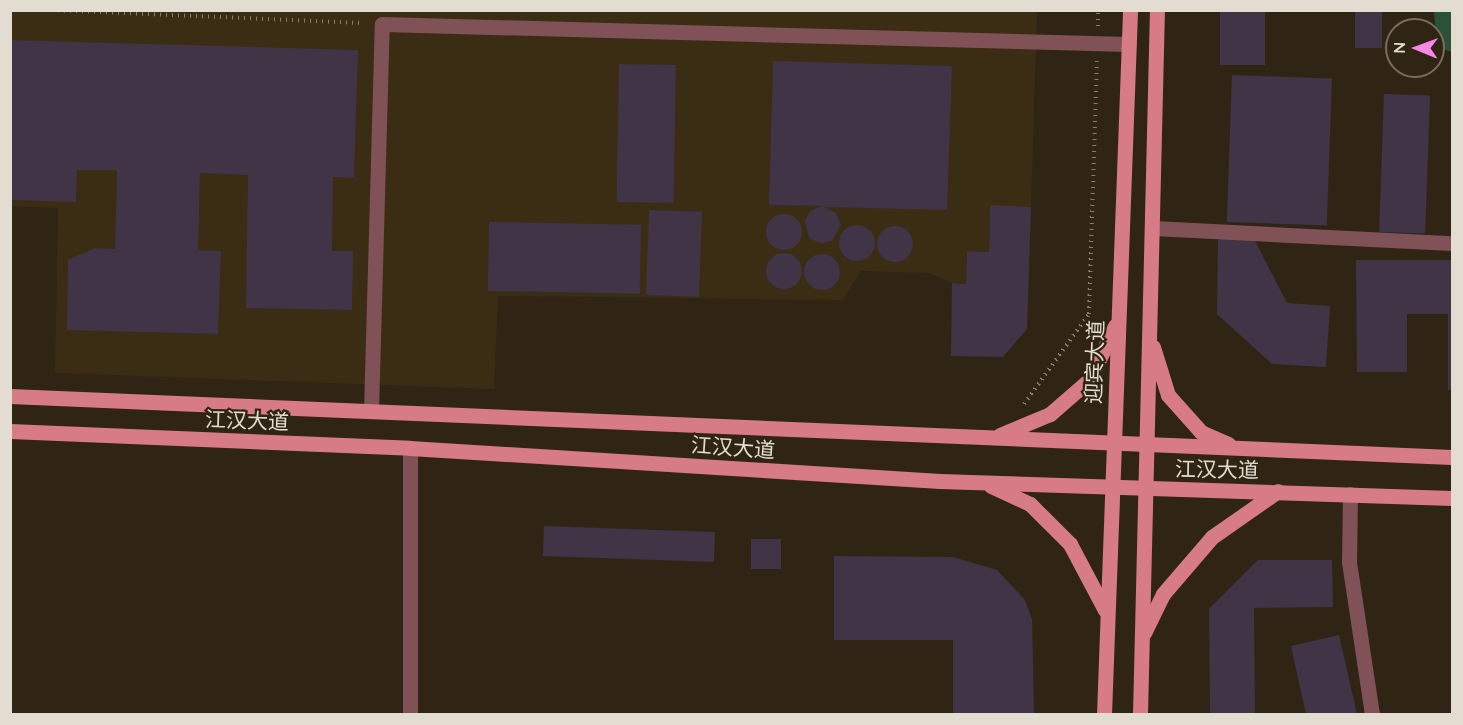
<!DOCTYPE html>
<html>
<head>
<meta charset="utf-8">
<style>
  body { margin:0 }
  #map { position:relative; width:1463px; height:725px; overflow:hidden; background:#302514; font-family:Quicksand,"Noto Sans SC",sans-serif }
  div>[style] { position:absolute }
  .built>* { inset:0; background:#3b2c14 }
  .green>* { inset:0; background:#2b5239 }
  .building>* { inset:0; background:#403446; transform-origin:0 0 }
  .round { border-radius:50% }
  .path>* { height:4px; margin-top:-2px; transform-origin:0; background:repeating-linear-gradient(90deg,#877e70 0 1.5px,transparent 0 6px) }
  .minor>* { height:15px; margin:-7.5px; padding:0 7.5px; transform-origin:7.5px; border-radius:7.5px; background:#805257 }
  .major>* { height:15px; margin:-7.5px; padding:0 7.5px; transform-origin:7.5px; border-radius:7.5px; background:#d77b86 }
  span { translate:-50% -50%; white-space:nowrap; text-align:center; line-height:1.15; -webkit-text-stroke:4.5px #302514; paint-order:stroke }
  .street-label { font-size:21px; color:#e3dcd1 }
  .frame { position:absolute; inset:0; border:12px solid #e3dcd1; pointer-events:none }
  .north { position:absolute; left:1385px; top:18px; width:60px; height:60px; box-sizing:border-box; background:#302514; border:2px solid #786e60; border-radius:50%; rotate:271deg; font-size:16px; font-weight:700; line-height:24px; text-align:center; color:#e3dcd1 }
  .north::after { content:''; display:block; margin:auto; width:21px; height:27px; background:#fa87e6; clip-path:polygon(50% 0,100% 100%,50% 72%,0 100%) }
</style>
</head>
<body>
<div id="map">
  <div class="built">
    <div style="clip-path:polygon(11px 11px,1037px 11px,1031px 207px,990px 206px,989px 252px,967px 251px,966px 284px,952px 283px,929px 273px,861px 271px,842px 300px,498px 296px,494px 389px,55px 373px,58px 208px,11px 206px)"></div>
  </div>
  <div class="green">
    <div style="clip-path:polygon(1434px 11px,1452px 11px,1452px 52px,1437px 47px)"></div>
  </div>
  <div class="building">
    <div style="left:1220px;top:10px;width:45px;height:55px"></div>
    <div style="left:1355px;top:10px;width:27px;height:38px"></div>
    <div style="clip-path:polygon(10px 40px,358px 50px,354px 178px,333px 177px,332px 251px,353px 251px,352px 310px,246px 308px,248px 175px,200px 173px,198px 250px,221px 251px,218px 334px,67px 330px,68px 260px,95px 248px,115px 249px,117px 170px,77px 170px,76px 202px,10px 200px)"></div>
    <div style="clip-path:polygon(773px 61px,952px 66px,947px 210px,824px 207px,836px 213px,841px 225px,832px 241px,820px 243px,809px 238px,805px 221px,810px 211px,822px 206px,769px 205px)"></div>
    <div style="left:619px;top:64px;width:57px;height:138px;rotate:1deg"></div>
    <div style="left:1232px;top:75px;width:100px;height:147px;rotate:2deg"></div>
    <div style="left:1384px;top:94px;width:46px;height:138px;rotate:2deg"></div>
    <div style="clip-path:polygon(990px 205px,1031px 207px,1027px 329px,1003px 357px,951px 356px,952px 283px,966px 284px,967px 251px,989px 252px)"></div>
    <div style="left:649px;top:210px;width:53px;height:85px;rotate:2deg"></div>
    <div class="round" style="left:766px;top:214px;width:36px;height:36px"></div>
    <div style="left:489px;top:222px;width:152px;height:69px;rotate:1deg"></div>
    <div class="round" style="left:839px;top:225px;width:36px;height:36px"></div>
    <div class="round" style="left:877px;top:226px;width:36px;height:36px"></div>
    <div style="clip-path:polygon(1218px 237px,1253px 237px,1287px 303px,1330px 306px,1326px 367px,1272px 364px,1217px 314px)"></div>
    <div class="round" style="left:766px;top:253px;width:36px;height:36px"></div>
    <div class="round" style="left:804px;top:254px;width:36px;height:36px"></div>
    <div style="clip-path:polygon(1356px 260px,1452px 260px,1452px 390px,1448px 390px,1448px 314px,1407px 314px,1407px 372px,1357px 372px)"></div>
    <div style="left:544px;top:526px;width:171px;height:30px;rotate:2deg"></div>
    <div style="left:751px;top:539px;width:30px;height:30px"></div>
    <div style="clip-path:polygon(834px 556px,953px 557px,997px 570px,1025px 600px,1032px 619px,1034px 714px,953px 714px,953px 640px,834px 640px)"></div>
    <div style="clip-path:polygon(1258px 560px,1332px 560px,1333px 607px,1254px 608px,1255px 714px,1210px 714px,1209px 609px)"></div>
    <div style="clip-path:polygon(1339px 635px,1357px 714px,1306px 714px,1291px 646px)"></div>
  </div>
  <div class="path">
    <div style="left:52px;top:10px;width:311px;rotate:2.4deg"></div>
    <div style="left:1098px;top:26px;width:16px;rotate:-90deg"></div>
    <div style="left:1024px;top:404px;width:111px;rotate:-54.2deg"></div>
    <div style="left:1089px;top:314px;width:253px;rotate:-88.2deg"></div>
  </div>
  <div class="minor">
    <div style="left:1153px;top:228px;width:299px;rotate:2.9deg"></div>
    <div style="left:371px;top:411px;width:387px;rotate:-88.4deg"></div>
    <div style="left:382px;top:24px;width:747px;rotate:1.53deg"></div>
    <div style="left:410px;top:448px;width:266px;rotate:90deg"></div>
    <div style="left:1350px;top:494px;width:68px;rotate:90.8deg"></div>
    <div style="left:1349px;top:562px;width:154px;rotate:81.4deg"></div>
  </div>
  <div class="major">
    <div style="left:1153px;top:347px;width:50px;rotate:72.6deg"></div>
    <div style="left:1168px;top:395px;width:50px;rotate:48.3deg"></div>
    <div style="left:1201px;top:432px;width:30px;rotate:24deg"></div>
    <div style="left:10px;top:396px;width:1443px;rotate:2.42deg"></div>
    <div style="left:10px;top:431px;width:400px;rotate:2.4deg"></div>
    <div style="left:410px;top:448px;width:531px;rotate:3.56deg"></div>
    <div style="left:940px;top:481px;width:512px;rotate:1.9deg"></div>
    <div style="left:1000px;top:435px;width:54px;rotate:-22.8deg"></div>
    <div style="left:1050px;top:414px;width:52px;rotate:-41.1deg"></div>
    <div style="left:1089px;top:380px;width:60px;rotate:-64.3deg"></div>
    <div style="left:991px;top:486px;width:43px;rotate:24.8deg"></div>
    <div style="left:1030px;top:504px;width:57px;rotate:45deg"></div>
    <div style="left:1070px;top:544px;width:75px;rotate:62.1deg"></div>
    <div style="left:1144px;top:633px;width:43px;rotate:-64deg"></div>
    <div style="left:1163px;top:594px;width:75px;rotate:-49.3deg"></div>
    <div style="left:1212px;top:537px;width:80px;rotate:-34.9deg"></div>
    <div style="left:1104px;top:714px;width:704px;rotate:-87.88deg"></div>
    <div style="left:1140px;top:714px;width:704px;rotate:-88.62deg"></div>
  </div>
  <div class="street-label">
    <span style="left:1094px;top:362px;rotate:-88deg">迎宾大道</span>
    <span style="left:247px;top:420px;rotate:2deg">江汉大道</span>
    <span style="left:733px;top:447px;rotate:4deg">江汉大道</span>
    <span style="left:1217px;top:469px;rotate:1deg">江汉大道</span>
  </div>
  <div class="frame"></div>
  <div class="north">N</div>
</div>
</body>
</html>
